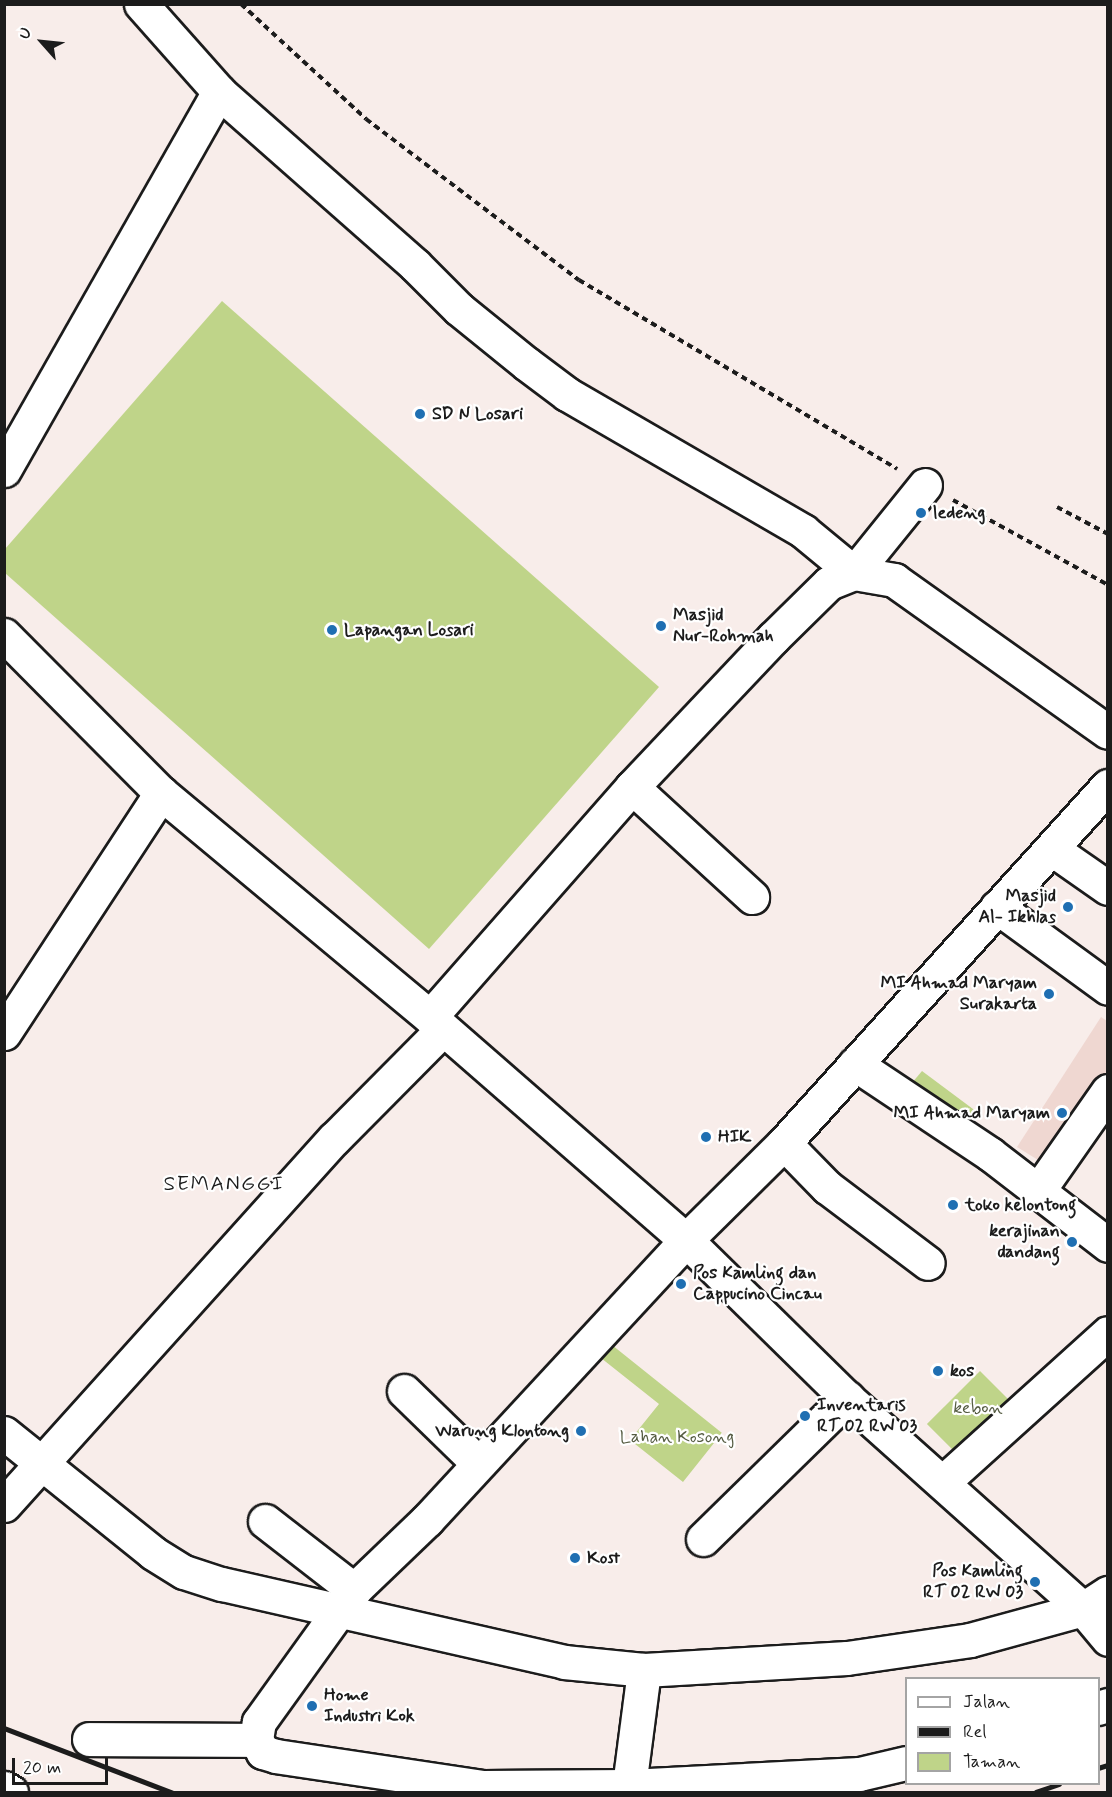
<!DOCTYPE html>
<html>
<head>
<meta charset="utf-8">
<style>
  body { margin:0 }
  #map { position:relative; width:1112px; height:1797px; overflow:hidden; background:#f8edea; font-family:Mynerve,sans-serif }
  div>[style] { position:absolute }
  .built>* { inset:0; background:#efd7d1 }
  .green>* { inset:0; background:#bfd489; transform-origin:0 0 }
  .path>* { height:4px; margin-top:-2px; transform-origin:0; background:repeating-linear-gradient(90deg,#1c1c1c 0 6px,transparent 0 10.5px) }
  .roads { filter:drop-shadow(2px 0 #1c1c1c) drop-shadow(-2px 0 #1c1c1c) drop-shadow(0 2px #1c1c1c) drop-shadow(0 -2px #1c1c1c) }
  .minor>* { height:33px; margin:-16.5px; padding:0 16.5px; transform-origin:16.5px; border-radius:16.5px; background:#fff }
  .rail>* { height:4.5px; margin:-2.25px; padding:0 2.25px; transform-origin:2.25px; border-radius:2.25px; background:#1c1c1c }
  .dots>* { width:16px; height:16px; translate:-50% -50%; box-sizing:border-box; border:3px solid #fff; border-radius:50% }
  span { translate:-50% -50%; white-space:nowrap; text-align:center; line-height:1.15; -webkit-text-stroke:4.5px #fff; paint-order:stroke }
  .poi-label { font-size:18px; color:#1c1c1c; font-weight:700 }
  .left { translate:0 -50%; text-align:left }
  .right { translate:-100% -50%; text-align:right }
  .park-label { font-size:18px; color:#555c42 }
  .quarter-label { font-size:21px; color:#1c1c1c; letter-spacing:1.5px }
  .frame { position:absolute; inset:0; border:6px solid #1c1c1c; pointer-events:none }
  .legend { position:absolute; left:905px; top:1677px; width:195px; height:108px; box-sizing:border-box; background:#fff; border:2px solid #a4a4a4; margin:0; padding:8px 10px; list-style:none; font-size:18px; color:#1c1c1c }
  .legend li { display:flex; align-items:center; gap:12px; height:30px }
  .legend b { width:30px; border:2px solid #a4a4a4 }
  .north { position:absolute; left:12px; top:12px; width:60px; height:60px; -webkit-text-stroke:4px #fff; paint-order:stroke; rotate:297deg; font-size:16px; font-weight:700; line-height:24px; text-align:center; color:#1c1c1c }
  .north::after { content:''; display:block; margin:auto; width:21px; height:27px; background:#1c1c1c; clip-path:polygon(50% 0,100% 100%,50% 72%,0 100%) }
  .scale { position:absolute; left:12px; top:1758px; width:96px; height:27px; box-sizing:border-box; border:3px solid #1c1c1c; border-top:0; padding-left:8px; font-size:18px; line-height:21px; white-space:nowrap; color:#1c1c1c; -webkit-text-stroke:4px #fff; paint-order:stroke }
</style>
</head>
<body>
<div id="map">
  <div class="built">
    <div style="clip-path:polygon(1101px 1017px,1107px 1021px,1107px 1079px,1051px 1168px,1017px 1147px)"></div>
  </div>
  <div class="green">
    <div style="clip-path:polygon(222px 301px,659px 687px,429px 949px,5px 573px,5px 549px)"></div>
    <div style="clip-path:polygon(922px 1071px,977px 1112px,965px 1129px,906px 1090px)"></div>
    <div style="clip-path:polygon(612px 1345px,722px 1433px,683px 1482px,630px 1440px,659px 1404px,601px 1358px)"></div>
    <div style="left:980px;top:1371px;width:47px;height:75px;rotate:45deg"></div>
  </div>
  <div class="path">
    <div style="left:241px;top:4px;width:170px;rotate:42.6deg"></div>
    <div style="left:366px;top:119px;width:267px;rotate:37.1deg"></div>
    <div style="left:579px;top:280px;width:370px;rotate:30.7deg"></div>
    <div style="left:953px;top:500px;width:177px;rotate:28.7deg"></div>
    <div style="left:1057px;top:507px;width:58px;rotate:27.9deg"></div>
  </div>
  <div class="roads">
    <div class="minor">
      <div style="left:141px;top:4px;width:118px;rotate:48.4deg"></div>
      <div style="left:219px;top:92px;width:261px;rotate:41.4deg"></div>
      <div style="left:415px;top:265px;width:62px;rotate:45deg"></div>
      <div style="left:459px;top:309px;width:87px;rotate:39deg"></div>
      <div style="left:527px;top:364px;width:50px;rotate:36.9deg"></div>
      <div style="left:567px;top:394px;width:273px;rotate:30.1deg"></div>
      <div style="left:803px;top:531px;width:66px;rotate:39.5deg"></div>
      <div style="left:854px;top:573px;width:113px;rotate:-51.1deg"></div>
      <div style="left:4px;top:470px;width:435px;rotate:-60.4deg"></div>
      <div style="left:4px;top:635px;width:223px;rotate:45.2deg"></div>
      <div style="left:161px;top:793px;width:350px;rotate:39.8deg"></div>
      <div style="left:430px;top:1017px;width:340px;rotate:41.1deg"></div>
      <div style="left:686px;top:1240px;width:226px;rotate:44.5deg"></div>
      <div style="left:847px;top:1398px;width:317px;rotate:41.8deg"></div>
      <div style="left:1083px;top:1609px;width:39px;rotate:50deg"></div>
      <div style="left:632px;top:787px;width:163px;rotate:42.5deg"></div>
      <div style="left:1052px;top:849px;width:68px;rotate:34.9deg"></div>
      <div style="left:997px;top:907px;width:137px;rotate:36.1deg"></div>
      <div style="left:430px;top:1017px;width:306px;rotate:-48.7deg"></div>
      <div style="left:632px;top:787px;width:205px;rotate:-46.6deg"></div>
      <div style="left:773px;top:638px;width:78px;rotate:-44.5deg"></div>
      <div style="left:829px;top:583px;width:27px;rotate:-22deg"></div>
      <div style="left:854px;top:573px;width:41px;rotate:9.9deg"></div>
      <div style="left:894px;top:580px;width:262px;rotate:35.4deg"></div>
      <div style="left:4px;top:1033px;width:287px;rotate:-56.8deg"></div>
      <div style="left:855px;top:1064px;width:162px;rotate:33.7deg"></div>
      <div style="left:990px;top:1154px;width:149px;rotate:37.6deg"></div>
      <div style="left:784px;top:1143px;width:62px;rotate:45.7deg"></div>
      <div style="left:827px;top:1187px;width:126px;rotate:37deg"></div>
      <div style="left:1038px;top:1191px;width:122px;rotate:-55deg"></div>
      <div style="left:404px;top:1391px;width:103px;rotate:44.2deg"></div>
      <div style="left:4px;top:1433px;width:191px;rotate:38.8deg"></div>
      <div style="left:153px;top:1553px;width:36px;rotate:32deg"></div>
      <div style="left:184px;top:1572px;width:40px;rotate:18deg"></div>
      <div style="left:222px;top:1584px;width:351px;rotate:12.8deg"></div>
      <div style="left:564px;top:1662px;width:80px;rotate:5.7deg"></div>
      <div style="left:644px;top:1670px;width:203px;rotate:-3.4deg"></div>
      <div style="left:847px;top:1658px;width:124px;rotate:-8.3deg"></div>
      <div style="left:970px;top:1640px;width:117px;rotate:-15.3deg"></div>
      <div style="left:1083px;top:1609px;width:30px;rotate:-33deg"></div>
      <div style="left:943px;top:1482px;width:222px;rotate:-42.1deg"></div>
      <div style="left:4px;top:1505px;width:494px;rotate:-48deg"></div>
      <div style="left:335px;top:1138px;width:153px;rotate:-45.3deg"></div>
      <div style="left:265px;top:1521px;width:113px;rotate:37.8deg"></div>
      <div style="left:703px;top:1539px;width:202px;rotate:-44.4deg"></div>
      <div style="left:1098px;top:1708px;width:10px;rotate:-17deg"></div>
      <div style="left:89px;top:1739px;width:167px;rotate:0.3deg"></div>
      <div style="left:906px;top:1763px;width:48px;rotate:166.8deg"></div>
      <div style="left:859px;top:1774px;width:230px;rotate:177deg"></div>
      <div style="left:629px;top:1786px;width:146px;rotate:179.6deg"></div>
      <div style="left:483px;top:1787px;width:209px;rotate:-171.5deg"></div>
      <div style="left:276px;top:1756px;width:14px;rotate:-163deg"></div>
      <div style="left:263px;top:1752px;width:14px;rotate:-120deg"></div>
      <div style="left:256px;top:1740px;width:18px;rotate:-81deg"></div>
      <div style="left:259px;top:1722px;width:163px;rotate:-54.3deg"></div>
      <div style="left:354px;top:1590px;width:101px;rotate:-43.8deg"></div>
      <div style="left:427px;top:1520px;width:381px;rotate:-47.2deg"></div>
      <div style="left:686px;top:1240px;width:138px;rotate:-44.7deg"></div>
      <div style="left:784px;top:1143px;width:482px;rotate:-47.8deg"></div>
      <div style="left:629px;top:1786px;width:117px;rotate:-82.6deg"></div>
      <div style="left:4px;top:1788px;width:8px;rotate:30deg"></div>
    </div>
  </div>
  <div class="rail">
    <div style="left:4px;top:1728px;width:179px;rotate:21deg"></div>
    <div style="left:1098px;top:1768px;width:10px;rotate:-17deg"></div>
    <div style="left:1036px;top:1792px;width:24px;rotate:-19deg"></div>
  </div>
  <div class="dots">
    <div style="left:420px;top:414px;background:#1f6fb2"></div>
    <div style="left:921px;top:513px;background:#1f6fb2"></div>
    <div style="left:661px;top:626px;background:#1f6fb2"></div>
    <div style="left:332px;top:630px;background:#1f6fb2"></div>
    <div style="left:1068px;top:907px;background:#1f6fb2"></div>
    <div style="left:1049px;top:994px;background:#1f6fb2"></div>
    <div style="left:1062px;top:1113px;background:#1f6fb2"></div>
    <div style="left:706px;top:1137px;background:#1f6fb2"></div>
    <div style="left:953px;top:1205px;background:#1f6fb2"></div>
    <div style="left:1072px;top:1242px;background:#1f6fb2"></div>
    <div style="left:681px;top:1284px;background:#1f6fb2"></div>
    <div style="left:938px;top:1371px;background:#1f6fb2"></div>
    <div style="left:805px;top:1416px;background:#1f6fb2"></div>
    <div style="left:581px;top:1431px;background:#1f6fb2"></div>
    <div style="left:575px;top:1558px;background:#1f6fb2"></div>
    <div style="left:1035px;top:1582px;background:#1f6fb2"></div>
    <div style="left:312px;top:1706px;background:#1f6fb2"></div>
  </div>
  <div class="poi-label">
    <span class="left" style="left:432px;top:414px">SD N Losari</span>
    <span class="left" style="left:933px;top:513px">ledeng</span>
    <span class="left" style="left:673px;top:626px">Masjid<br>Nur-Rohmah</span>
    <span class="left" style="left:344px;top:630px">Lapangan Losari</span>
    <span class="right" style="left:1056px;top:907px">Masjid<br>Al- Ikhlas</span>
    <span class="right" style="left:1037px;top:994px">MI Ahmad Maryam<br>Surakarta</span>
    <span class="right" style="left:1050px;top:1113px">MI Ahmad Maryam</span>
    <span class="left" style="left:718px;top:1137px">HIK</span>
    <span class="left" style="left:965px;top:1205px">toko kelontong</span>
    <span class="right" style="left:1060px;top:1242px">kerajinan<br>dandang</span>
    <span class="left" style="left:693px;top:1284px">Pos Kamling dan<br>Cappucino Cincau</span>
    <span class="left" style="left:950px;top:1371px">kos</span>
    <span class="left" style="left:817px;top:1416px">Inventaris<br>RT 02 RW 03</span>
    <span class="right" style="left:569px;top:1431px">Warung Klontong</span>
    <span class="left" style="left:587px;top:1558px">Kost</span>
    <span class="right" style="left:1023px;top:1582px">Pos Kamling<br>RT 02 RW 03</span>
    <span class="left" style="left:324px;top:1706px">Home<br>Industri Kok</span>
  </div>
  <div class="park-label">
    <span style="left:978px;top:1408px">kebon</span>
    <span style="left:677px;top:1437px">Lahan Kosong</span>
  </div>
  <div class="quarter-label">
    <span style="left:224px;top:1184px">SEMANGGI</span>
  </div>
  <div class="frame"></div>
  <ul class="legend">
  <li><b style="height:8px;background:#fff"></b>Jalan</li>
  <li><b style="height:8px;background:#1c1c1c"></b>Rel</li>
  <li><b style="height:16px;background:#bfd489"></b>Taman</li>
  </ul>
  <div class="north">U</div>
  <div class="scale">20 m</div>
</div>
</body>
</html>
